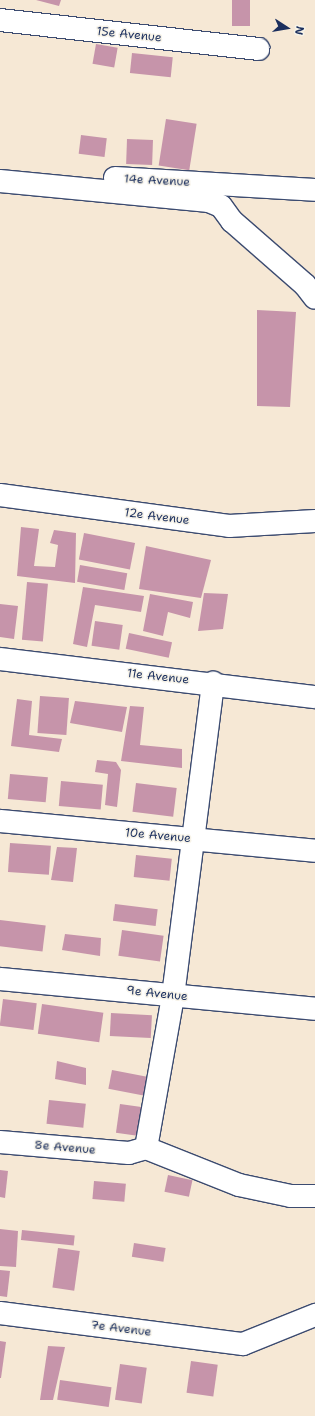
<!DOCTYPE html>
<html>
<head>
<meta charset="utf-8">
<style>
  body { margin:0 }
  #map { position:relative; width:315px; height:1416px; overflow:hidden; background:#f6e8d5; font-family:"Shantell Sans",sans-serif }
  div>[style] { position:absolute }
  .building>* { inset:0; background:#c694aa; transform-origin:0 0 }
  .roads { filter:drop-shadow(1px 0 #3c4b70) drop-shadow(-1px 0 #3c4b70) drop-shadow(0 1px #3c4b70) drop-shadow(0 -1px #3c4b70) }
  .minor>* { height:22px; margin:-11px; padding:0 11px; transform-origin:11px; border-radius:11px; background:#fff }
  span { translate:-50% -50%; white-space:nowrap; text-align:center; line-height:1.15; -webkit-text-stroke:3px #f7f3e8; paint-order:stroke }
  .street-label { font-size:12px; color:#1b2f5e }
  .north { position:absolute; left:267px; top:8px; width:40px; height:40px; -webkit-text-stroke:3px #f7f3e8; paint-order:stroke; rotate:102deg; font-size:11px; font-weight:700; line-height:16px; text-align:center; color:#1b2f5e }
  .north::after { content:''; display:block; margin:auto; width:14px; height:18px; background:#1b2f5e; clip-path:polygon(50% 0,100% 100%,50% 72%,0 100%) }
</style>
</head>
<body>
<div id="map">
  <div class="building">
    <div style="clip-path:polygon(36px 0,61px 0,59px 6px)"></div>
    <div style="left:232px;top:0;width:18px;height:26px"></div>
    <div style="left:96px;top:44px;width:22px;height:20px;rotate:10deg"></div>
    <div style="left:132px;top:53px;width:41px;height:20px;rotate:6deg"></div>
    <div style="left:166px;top:119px;width:31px;height:47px;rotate:9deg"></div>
    <div style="left:81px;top:135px;width:26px;height:19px;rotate:7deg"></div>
    <div style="left:127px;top:139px;width:26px;height:25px;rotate:2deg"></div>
    <div style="clip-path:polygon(257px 310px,296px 312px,290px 407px,257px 406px)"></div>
    <div style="clip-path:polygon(21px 527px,39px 529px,34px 566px,55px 567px,58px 545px,50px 543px,54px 530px,76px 533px,75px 583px,17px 576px)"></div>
    <div style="left:84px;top:533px;width:52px;height:27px;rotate:11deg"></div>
    <div style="clip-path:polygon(146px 546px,211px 560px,201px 598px,139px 589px)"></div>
    <div style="left:80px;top:565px;width:48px;height:17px;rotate:10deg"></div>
    <div style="left:27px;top:582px;width:21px;height:58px;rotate:5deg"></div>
    <div style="clip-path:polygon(83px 587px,144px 596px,141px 612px,95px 605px,87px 647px,73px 644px)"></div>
    <div style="clip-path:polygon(204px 593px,228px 594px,223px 629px,198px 631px)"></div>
    <div style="clip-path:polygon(150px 594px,193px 602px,190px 618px,168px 612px,163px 636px,143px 631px)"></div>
    <div style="clip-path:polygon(0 604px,18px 606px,14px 639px,0 637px)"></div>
    <div style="left:95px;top:621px;width:28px;height:25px;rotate:8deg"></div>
    <div style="left:129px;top:633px;width:44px;height:16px;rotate:12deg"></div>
    <div style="left:40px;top:696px;width:29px;height:37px;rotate:4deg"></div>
    <div style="clip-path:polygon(17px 699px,32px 701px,29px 735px,62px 739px,59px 752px,11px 746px)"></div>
    <div style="clip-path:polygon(75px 701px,127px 707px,122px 732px,70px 723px)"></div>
    <div style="clip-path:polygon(130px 706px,144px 707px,140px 745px,182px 749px,182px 768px,121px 761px)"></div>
    <div style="clip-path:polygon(97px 760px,116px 762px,121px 770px,117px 807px,105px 805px,108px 774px,95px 772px)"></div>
    <div style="left:10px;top:774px;width:38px;height:25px;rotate:5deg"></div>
    <div style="left:61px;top:781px;width:42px;height:25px;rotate:5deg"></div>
    <div style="left:136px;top:783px;width:41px;height:29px;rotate:7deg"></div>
    <div style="left:10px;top:843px;width:41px;height:29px;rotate:4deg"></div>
    <div style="clip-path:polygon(57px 847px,77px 848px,73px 882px,51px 880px)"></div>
    <div style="left:136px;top:855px;width:36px;height:22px;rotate:6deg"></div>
    <div style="left:115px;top:904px;width:43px;height:17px;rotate:7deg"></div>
    <div style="left:0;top:920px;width:46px;height:26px;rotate:7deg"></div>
    <div style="left:122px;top:930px;width:42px;height:26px;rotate:8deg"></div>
    <div style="clip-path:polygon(65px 934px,101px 938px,100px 956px,62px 950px)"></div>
    <div style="left:3px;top:999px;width:34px;height:27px;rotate:7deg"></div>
    <div style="left:42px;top:1004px;width:62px;height:30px;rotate:8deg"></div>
    <div style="left:111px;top:1013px;width:41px;height:23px;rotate:3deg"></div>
    <div style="clip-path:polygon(57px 1061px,86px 1068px,86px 1085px,55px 1079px)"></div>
    <div style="left:112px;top:1070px;width:37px;height:19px;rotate:11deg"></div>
    <div style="left:49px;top:1100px;width:37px;height:24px;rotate:6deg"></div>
    <div style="left:120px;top:1104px;width:27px;height:29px;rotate:8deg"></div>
    <div style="clip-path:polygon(0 1170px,8px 1171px,5px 1198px,0 1197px)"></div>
    <div style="left:168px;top:1175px;width:25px;height:17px;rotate:12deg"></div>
    <div style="left:94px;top:1181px;width:32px;height:18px;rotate:5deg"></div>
    <div style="clip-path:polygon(0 1229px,18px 1231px,16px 1267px,0 1266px)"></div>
    <div style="left:22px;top:1230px;width:53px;height:10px;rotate:6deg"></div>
    <div style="left:134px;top:1243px;width:32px;height:14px;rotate:9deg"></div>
    <div style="left:58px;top:1248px;width:22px;height:40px;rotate:8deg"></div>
    <div style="clip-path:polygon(0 1270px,10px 1271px,7px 1297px,0 1296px)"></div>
    <div style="clip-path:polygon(0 1341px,6px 1342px,1px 1378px,0 1378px)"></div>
    <div style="clip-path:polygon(48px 1346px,65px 1347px,53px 1400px,40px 1400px)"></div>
    <div style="left:191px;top:1361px;width:27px;height:32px;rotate:8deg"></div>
    <div style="left:120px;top:1364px;width:27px;height:36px;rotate:8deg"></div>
    <div style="left:60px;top:1380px;width:52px;height:20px;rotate:8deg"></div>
  </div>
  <div class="roads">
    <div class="minor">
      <div style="left:0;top:20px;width:260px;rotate:6.4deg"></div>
      <div style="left:115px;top:178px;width:200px;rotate:3.4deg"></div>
      <div style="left:0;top:181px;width:210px;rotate:5.5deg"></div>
      <div style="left:209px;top:201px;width:13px;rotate:23deg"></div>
      <div style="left:221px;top:206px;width:19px;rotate:54deg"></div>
      <div style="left:232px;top:221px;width:97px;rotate:41.2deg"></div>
      <div style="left:305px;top:285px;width:16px;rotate:52deg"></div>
      <div style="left:0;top:495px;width:231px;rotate:7.7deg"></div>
      <div style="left:229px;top:526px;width:86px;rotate:-3.3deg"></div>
      <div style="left:0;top:659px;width:317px;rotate:6.9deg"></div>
      <div style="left:0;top:821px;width:316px;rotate:5.4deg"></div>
      <div style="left:0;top:979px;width:316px;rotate:5.4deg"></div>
      <div style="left:0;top:1142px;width:129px;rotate:4.9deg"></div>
      <div style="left:129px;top:1153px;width:18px;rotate:-16deg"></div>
      <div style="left:146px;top:1148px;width:154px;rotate:-79.9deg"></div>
      <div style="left:173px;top:996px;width:316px;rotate:-82.7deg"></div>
      <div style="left:146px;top:1148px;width:100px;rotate:21.7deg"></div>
      <div style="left:239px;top:1185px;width:53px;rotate:11.9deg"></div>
      <div style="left:291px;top:1196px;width:24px"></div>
      <div style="left:0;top:1313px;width:245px;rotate:7.3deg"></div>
      <div style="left:243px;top:1344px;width:78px;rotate:-21.9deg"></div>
    </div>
  </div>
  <div class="street-label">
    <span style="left:129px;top:35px;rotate:6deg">15e Avenue</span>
    <span style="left:157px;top:181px;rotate:3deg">14e Avenue</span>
    <span style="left:157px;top:517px;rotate:7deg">12e Avenue</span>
    <span style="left:158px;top:677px;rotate:6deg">11e Avenue</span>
    <span style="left:158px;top:836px;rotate:5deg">10e Avenue</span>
    <span style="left:157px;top:994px;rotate:6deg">9e Avenue</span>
    <span style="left:65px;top:1148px;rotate:5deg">8e Avenue</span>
    <span style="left:121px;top:1329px;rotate:7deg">7e Avenue</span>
  </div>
  <div class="north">N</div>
</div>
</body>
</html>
